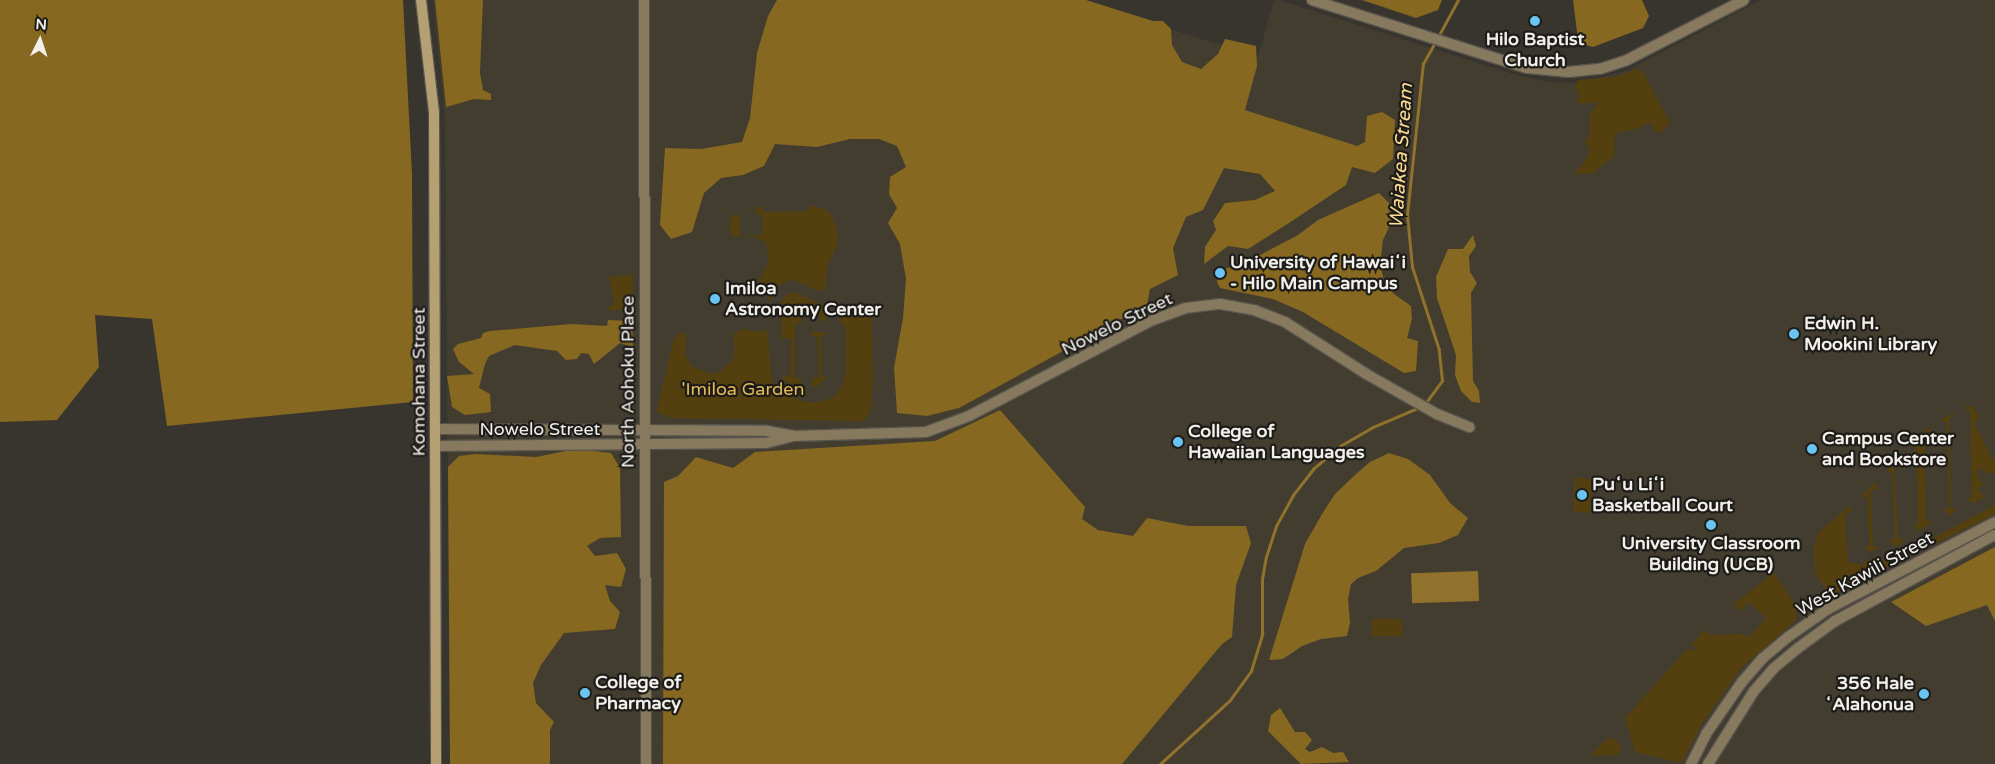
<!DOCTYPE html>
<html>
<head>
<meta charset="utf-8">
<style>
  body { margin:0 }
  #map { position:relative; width:1995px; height:764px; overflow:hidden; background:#38352e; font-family:"Varela Round",sans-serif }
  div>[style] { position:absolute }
  .built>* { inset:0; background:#433d30 }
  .green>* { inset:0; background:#54400f; transform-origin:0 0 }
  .forest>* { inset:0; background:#866820 }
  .water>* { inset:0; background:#90722c; transform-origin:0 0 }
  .stream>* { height:2.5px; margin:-1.25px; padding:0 1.25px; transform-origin:1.25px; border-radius:1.25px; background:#90722c }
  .roads { filter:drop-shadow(1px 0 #56534c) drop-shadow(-1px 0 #56534c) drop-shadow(0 1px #56534c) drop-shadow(0 -1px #56534c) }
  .minor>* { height:10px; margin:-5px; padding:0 5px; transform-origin:5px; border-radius:5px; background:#87795e }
  .tertiary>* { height:10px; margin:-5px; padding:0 5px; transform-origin:5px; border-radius:5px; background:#87795e }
  .secondary>* { height:10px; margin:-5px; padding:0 5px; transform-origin:5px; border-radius:5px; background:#b4a073 }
  .dots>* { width:14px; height:14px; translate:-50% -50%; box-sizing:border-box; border:2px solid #1e1c19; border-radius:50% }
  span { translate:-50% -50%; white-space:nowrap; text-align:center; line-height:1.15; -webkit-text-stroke:4.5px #1e1c19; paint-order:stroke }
  .poi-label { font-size:18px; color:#f2f0eb; font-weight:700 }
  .left { translate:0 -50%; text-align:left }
  .right { translate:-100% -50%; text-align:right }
  .street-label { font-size:18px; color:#f2f0eb }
  .park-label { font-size:18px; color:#e5bb59 }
  .water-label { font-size:19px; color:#fddb91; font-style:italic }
  .north { position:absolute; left:15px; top:15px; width:50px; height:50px; -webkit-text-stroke:4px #1e1c19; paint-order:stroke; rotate:4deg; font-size:14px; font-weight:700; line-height:20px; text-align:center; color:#f2f0eb }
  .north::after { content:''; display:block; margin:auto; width:18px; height:22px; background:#f2f0eb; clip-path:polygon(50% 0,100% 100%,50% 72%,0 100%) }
</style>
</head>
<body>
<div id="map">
  <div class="built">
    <div style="clip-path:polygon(433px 0,1072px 0,1258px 56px,1274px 0,1278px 0,1513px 74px,1548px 82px,1575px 83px,1626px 71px,1761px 0,1995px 0,1995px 764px,450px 764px,445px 116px)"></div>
  </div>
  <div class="green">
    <div style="clip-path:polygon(1637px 69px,1643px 72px,1670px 123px,1661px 132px,1655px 132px,1652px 124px,1647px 123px,1640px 128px,1615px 133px,1614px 156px,1593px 173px,1577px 174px,1575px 173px,1586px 160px,1590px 149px,1585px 142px,1589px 136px,1590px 114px,1598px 103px,1576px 103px,1579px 96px,1575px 86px,1578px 80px,1615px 77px)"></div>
    <div style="clip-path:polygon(809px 205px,824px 209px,832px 215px,838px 234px,837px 245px,827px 267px,825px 290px,819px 291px,794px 280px,784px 282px,777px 287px,770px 301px,757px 285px,769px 260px,765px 242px,755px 237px,732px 236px,729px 229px,732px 215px,740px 215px,740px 236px,763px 235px,762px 215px,756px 214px,755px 207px,762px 207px,762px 212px,809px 211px)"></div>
    <div style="clip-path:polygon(633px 275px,633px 311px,607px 310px,614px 303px,609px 277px)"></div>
    <div style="clip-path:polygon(794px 292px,827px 307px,826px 321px,821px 321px,820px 316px,802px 317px,802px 323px,795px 323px,795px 378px,801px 379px,801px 386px,793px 387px,783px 379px,783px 376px,791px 375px,791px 339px,781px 338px,781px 303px,784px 296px)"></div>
    <div style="clip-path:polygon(864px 304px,871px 311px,873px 375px,871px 411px,864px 421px,671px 418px,657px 412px,673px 341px,679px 332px,686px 334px,685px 355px,692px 366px,709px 374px,721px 371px,732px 361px,735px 352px,733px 335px,743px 329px,758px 332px,767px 329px,772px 381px,777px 390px,805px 402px,818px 402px,832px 398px,840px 390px,845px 376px,845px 326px,841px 325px,839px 313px,849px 305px)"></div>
    <div style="clip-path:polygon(812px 332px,826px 332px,826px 335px,821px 336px,822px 375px,827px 378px,816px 387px,812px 387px,812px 378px,819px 378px,817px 336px,812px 336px)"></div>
    <div style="clip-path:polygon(1967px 406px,1972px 406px,1980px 417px,1974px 423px,1995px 463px,1995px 473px,1985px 473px,1982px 468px,1976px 472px,1983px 485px,1978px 488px,1981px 494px,1987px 495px,1974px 503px,1967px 499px,1972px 497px,1970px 411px,1964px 408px)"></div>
    <div style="clip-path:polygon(1954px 413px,1954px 417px,1949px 418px,1951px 508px,1957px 509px,1950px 516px,1943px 509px,1949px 508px,1946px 422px,1939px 420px)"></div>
    <div style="clip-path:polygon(1929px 426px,1930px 432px,1924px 433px,1926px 520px,1933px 522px,1919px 531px,1913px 524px,1918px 523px,1916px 446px,1910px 445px)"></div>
    <div style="clip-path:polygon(1899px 457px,1900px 465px,1894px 466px,1898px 538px,1904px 540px,1900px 545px,1894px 546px,1889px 539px,1895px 538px,1892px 473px,1886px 471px)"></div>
    <div style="left:1575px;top:478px;width:17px;height:34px;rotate:3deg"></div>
    <div style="clip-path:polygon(1875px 482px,1877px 490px,1871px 490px,1873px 546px,1880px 548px,1869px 552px,1864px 547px,1869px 546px,1868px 498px,1861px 496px)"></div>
    <div style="clip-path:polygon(1995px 505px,1995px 514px,1838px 592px,1827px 592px,1815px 573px,1814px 548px,1819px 532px,1850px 506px,1852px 512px,1845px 513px,1848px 561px,1863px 566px,1864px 561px,1894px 559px)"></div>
    <div style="clip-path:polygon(1774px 573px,1796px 606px,1796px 620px,1741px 668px,1701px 725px,1682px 763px,1635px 752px,1625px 718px,1688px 648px,1692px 652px,1696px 648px,1692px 644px,1705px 630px,1710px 635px,1744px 634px,1748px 638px,1766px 618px,1749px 602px,1741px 610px,1736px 609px,1735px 603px)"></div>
    <div style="left:1402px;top:619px;width:17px;height:30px;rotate:90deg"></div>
    <div style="clip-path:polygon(1608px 738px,1617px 740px,1621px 747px,1618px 755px,1590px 756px)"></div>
  </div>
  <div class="forest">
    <div style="clip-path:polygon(0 0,403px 0,412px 174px,413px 402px,167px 426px,152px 319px,95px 315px,99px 367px,57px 420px,0 422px)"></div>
    <div style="clip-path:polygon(435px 0,483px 0,480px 73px,483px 90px,491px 94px,491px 100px,474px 99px,446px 107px)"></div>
    <div style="clip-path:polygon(777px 0,1086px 0,1153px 21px,1163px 21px,1171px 29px,1172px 45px,1182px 62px,1201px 69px,1218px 54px,1225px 39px,1256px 46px,1257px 66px,1245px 110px,1357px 146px,1365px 142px,1367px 116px,1382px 112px,1395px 120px,1393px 159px,1375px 173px,1352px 167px,1346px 185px,1292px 221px,1248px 249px,1228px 246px,1204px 264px,1205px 247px,1216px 230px,1213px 221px,1225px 203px,1255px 200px,1275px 191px,1260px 174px,1224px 168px,1203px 210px,1186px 217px,1173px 248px,1178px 275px,1150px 289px,1147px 305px,959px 408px,927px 416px,897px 413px,894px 368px,903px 318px,906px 279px,900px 244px,888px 223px,897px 208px,889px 194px,890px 177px,906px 167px,897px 146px,879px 139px,850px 139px,817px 147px,775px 144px,764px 166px,743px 175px,721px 178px,704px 193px,692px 232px,671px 239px,660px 225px,665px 148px,701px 149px,742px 142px,750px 118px,757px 53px,768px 16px)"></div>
    <div style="clip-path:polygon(1362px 0,1442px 0,1438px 10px,1416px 18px)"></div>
    <div style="clip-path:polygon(1573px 0,1642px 0,1649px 16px,1643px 28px,1593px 47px,1582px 44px,1577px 32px)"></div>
    <div style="clip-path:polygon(1379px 193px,1389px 203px,1391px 223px,1383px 240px,1380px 264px,1384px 281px,1394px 294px,1411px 306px,1412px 319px,1407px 338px,1418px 341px,1416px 371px,1404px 373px,1303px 312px,1273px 299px,1220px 288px,1217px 282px,1218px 273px,1225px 269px,1247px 262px,1298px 235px,1318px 220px)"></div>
    <div style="clip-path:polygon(1473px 235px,1476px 246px,1469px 256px,1470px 272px,1477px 283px,1471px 293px,1473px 381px,1479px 391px,1480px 403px,1472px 402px,1461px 391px,1455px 375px,1456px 355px,1437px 298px,1436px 277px,1448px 249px,1463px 249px)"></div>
    <div style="clip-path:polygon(608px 320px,632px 321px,633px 347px,620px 343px,594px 364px,589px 354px,581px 353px,577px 359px,566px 360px,557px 351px,515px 345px,489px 356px,485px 364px,479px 388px,490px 394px,491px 412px,465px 415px,452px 407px,447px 376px,474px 374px,459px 362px,453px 349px,458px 344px,481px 338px,483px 333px,490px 331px,571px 324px,607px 326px)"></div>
    <div style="clip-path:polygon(1000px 410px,1085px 507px,1082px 519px,1098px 530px,1133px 536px,1147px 518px,1188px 526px,1246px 526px,1251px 543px,1236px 585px,1232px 637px,1222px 644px,1122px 764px,663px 764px,664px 482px,678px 476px,696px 457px,733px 468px,755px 452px,935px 441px)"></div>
    <div style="clip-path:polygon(576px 449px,611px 453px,620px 468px,621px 537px,600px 538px,587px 546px,595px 556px,617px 553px,626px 569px,621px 587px,605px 585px,610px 601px,620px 612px,615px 629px,564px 633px,541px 665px,533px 683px,536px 703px,554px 722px,550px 730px,550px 764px,450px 764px,448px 467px,459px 456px,476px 454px,536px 457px)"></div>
    <div style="clip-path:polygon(1389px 453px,1408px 459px,1430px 475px,1450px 503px,1468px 518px,1458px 535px,1439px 543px,1404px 548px,1376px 571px,1358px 578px,1351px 584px,1348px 599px,1350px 623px,1347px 636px,1321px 639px,1302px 646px,1283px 659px,1269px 660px,1305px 544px,1322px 514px,1335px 494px,1355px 475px,1370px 462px)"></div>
    <div style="clip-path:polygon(1995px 547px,1995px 621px,1987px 605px,1926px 626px,1891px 602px)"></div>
    <div style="clip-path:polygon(1280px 708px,1295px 732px,1305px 732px,1312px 740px,1305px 749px,1310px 752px,1322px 747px,1333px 753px,1343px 752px,1349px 762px,1301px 764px,1268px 731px,1271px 715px)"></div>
  </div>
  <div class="water">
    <div style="left:1478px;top:571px;width:30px;height:67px;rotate:88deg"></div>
  </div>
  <div class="stream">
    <div style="left:1438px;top:37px;width:42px;rotate:-61.6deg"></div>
    <div style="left:1425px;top:404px;width:29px;rotate:-54deg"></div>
    <div style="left:1442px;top:381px;width:31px;rotate:-96deg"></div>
    <div style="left:1439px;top:350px;width:87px;rotate:-108deg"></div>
    <div style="left:1412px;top:267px;width:52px;rotate:-95.5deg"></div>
    <div style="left:1407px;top:215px;width:152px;rotate:-84deg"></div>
    <div style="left:1423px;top:64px;width:25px;rotate:-61deg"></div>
    <div style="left:1160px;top:764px;width:95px;rotate:-42.4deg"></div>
    <div style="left:1230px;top:700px;width:36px;rotate:-54deg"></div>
    <div style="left:1251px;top:671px;width:39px;rotate:-73deg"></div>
    <div style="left:1262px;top:634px;width:55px;rotate:-90deg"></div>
    <div style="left:1262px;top:579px;width:22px;rotate:-80deg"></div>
    <div style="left:1266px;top:557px;width:33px;rotate:-72deg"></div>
    <div style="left:1276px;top:526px;width:35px;rotate:-61deg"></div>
    <div style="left:1293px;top:495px;width:33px;rotate:-52deg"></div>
    <div style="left:1313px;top:469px;width:35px;rotate:-40deg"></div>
    <div style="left:1340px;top:446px;width:36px;rotate:-30deg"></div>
    <div style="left:1371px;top:428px;width:53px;rotate:-23.2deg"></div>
  </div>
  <div class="roads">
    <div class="minor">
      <div style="left:644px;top:0;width:764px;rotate:89.85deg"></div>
      <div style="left:435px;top:429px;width:332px;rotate:0.3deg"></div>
      <div style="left:767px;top:431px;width:27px;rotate:10deg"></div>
      <div style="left:794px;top:436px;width:132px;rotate:-1.7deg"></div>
      <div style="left:926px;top:432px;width:46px;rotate:-20.4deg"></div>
      <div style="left:969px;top:416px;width:208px;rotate:-27.6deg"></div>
      <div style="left:1153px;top:320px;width:35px;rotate:-20deg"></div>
      <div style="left:1186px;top:308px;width:34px;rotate:-7deg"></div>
      <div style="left:1220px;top:304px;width:35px;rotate:10deg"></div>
      <div style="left:1254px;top:310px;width:33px;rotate:21deg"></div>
      <div style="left:1285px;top:322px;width:98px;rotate:32.6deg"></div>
      <div style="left:1368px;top:375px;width:79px;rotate:29.5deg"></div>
      <div style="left:1437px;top:414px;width:35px;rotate:22deg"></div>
      <div style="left:435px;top:446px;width:331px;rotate:-0.5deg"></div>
      <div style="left:766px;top:443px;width:25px;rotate:-14deg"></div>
    </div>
    <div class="tertiary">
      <div style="left:1312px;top:0;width:225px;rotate:17.6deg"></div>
      <div style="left:1527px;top:68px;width:42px;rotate:5.4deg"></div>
      <div style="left:1569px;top:72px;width:31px;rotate:-6deg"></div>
      <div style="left:1600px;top:69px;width:28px;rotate:-18deg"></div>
      <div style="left:1627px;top:60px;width:131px;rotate:-27.1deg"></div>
      <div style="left:1691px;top:764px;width:34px;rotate:-63deg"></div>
      <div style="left:1706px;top:734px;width:63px;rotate:-55.3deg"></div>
      <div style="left:1742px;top:682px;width:32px;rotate:-49deg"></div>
      <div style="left:1763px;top:658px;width:33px;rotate:-40deg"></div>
      <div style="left:1788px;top:637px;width:49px;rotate:-35deg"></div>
      <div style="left:1828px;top:609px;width:188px;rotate:-27.5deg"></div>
      <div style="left:1708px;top:764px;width:86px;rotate:-57.8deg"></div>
      <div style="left:1754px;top:691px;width:30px;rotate:-49deg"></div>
      <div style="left:1774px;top:668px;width:31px;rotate:-40deg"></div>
      <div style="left:1798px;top:648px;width:46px;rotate:-36.1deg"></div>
      <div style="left:1835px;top:621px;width:182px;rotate:-28.3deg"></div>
    </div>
    <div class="secondary">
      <div style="left:421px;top:0;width:114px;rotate:83.4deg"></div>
      <div style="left:434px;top:113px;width:651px;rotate:89.82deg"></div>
    </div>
  </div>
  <div class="dots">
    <div style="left:1535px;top:21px;background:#69c4f1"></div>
    <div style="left:1220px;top:273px;background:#69c4f1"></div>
    <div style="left:715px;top:299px;background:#69c4f1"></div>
    <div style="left:1794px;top:334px;background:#69c4f1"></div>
    <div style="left:1178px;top:442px;background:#69c4f1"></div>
    <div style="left:1812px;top:449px;background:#69c4f1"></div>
    <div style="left:1582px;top:495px;background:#69c4f1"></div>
    <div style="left:1711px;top:525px;background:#69c4f1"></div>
    <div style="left:585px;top:693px;background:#69c4f1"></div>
    <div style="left:1924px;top:694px;background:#69c4f1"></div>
  </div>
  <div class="poi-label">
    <span style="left:1535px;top:50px">Hilo Baptist<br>Church</span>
    <span class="left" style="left:1230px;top:273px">University of Hawaiʻi<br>- Hilo Main Campus</span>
    <span class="left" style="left:725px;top:299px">Imiloa<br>Astronomy Center</span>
    <span class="left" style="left:1804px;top:334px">Edwin H.<br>Mookini Library</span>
    <span class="left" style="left:1188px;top:442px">College of<br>Hawaiian Languages</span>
    <span class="left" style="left:1822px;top:449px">Campus Center<br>and Bookstore</span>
    <span class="left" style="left:1592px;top:495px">Puʻu Liʻi<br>Basketball Court</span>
    <span style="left:1711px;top:554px">University Classroom<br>Building (UCB)</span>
    <span class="left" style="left:595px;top:693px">College of<br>Pharmacy</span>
    <span class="right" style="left:1914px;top:694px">356 Hale<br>ʻAlahonua</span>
  </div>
  <div class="street-label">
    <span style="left:1117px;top:324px;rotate:-26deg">Nowelo Street</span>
    <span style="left:419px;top:382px;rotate:-90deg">Komohana Street</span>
    <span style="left:628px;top:382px;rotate:-90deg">North Aohoku Place</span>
    <span style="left:540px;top:429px">Nowelo Street</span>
    <span style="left:1865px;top:574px;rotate:-29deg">West Kawili Street</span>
  </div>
  <div class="park-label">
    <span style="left:743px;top:389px">'Imiloa Garden</span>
  </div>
  <div class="water-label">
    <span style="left:1402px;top:156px;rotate:-86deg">Waiakea Stream</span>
  </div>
  <div class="north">N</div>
</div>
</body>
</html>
